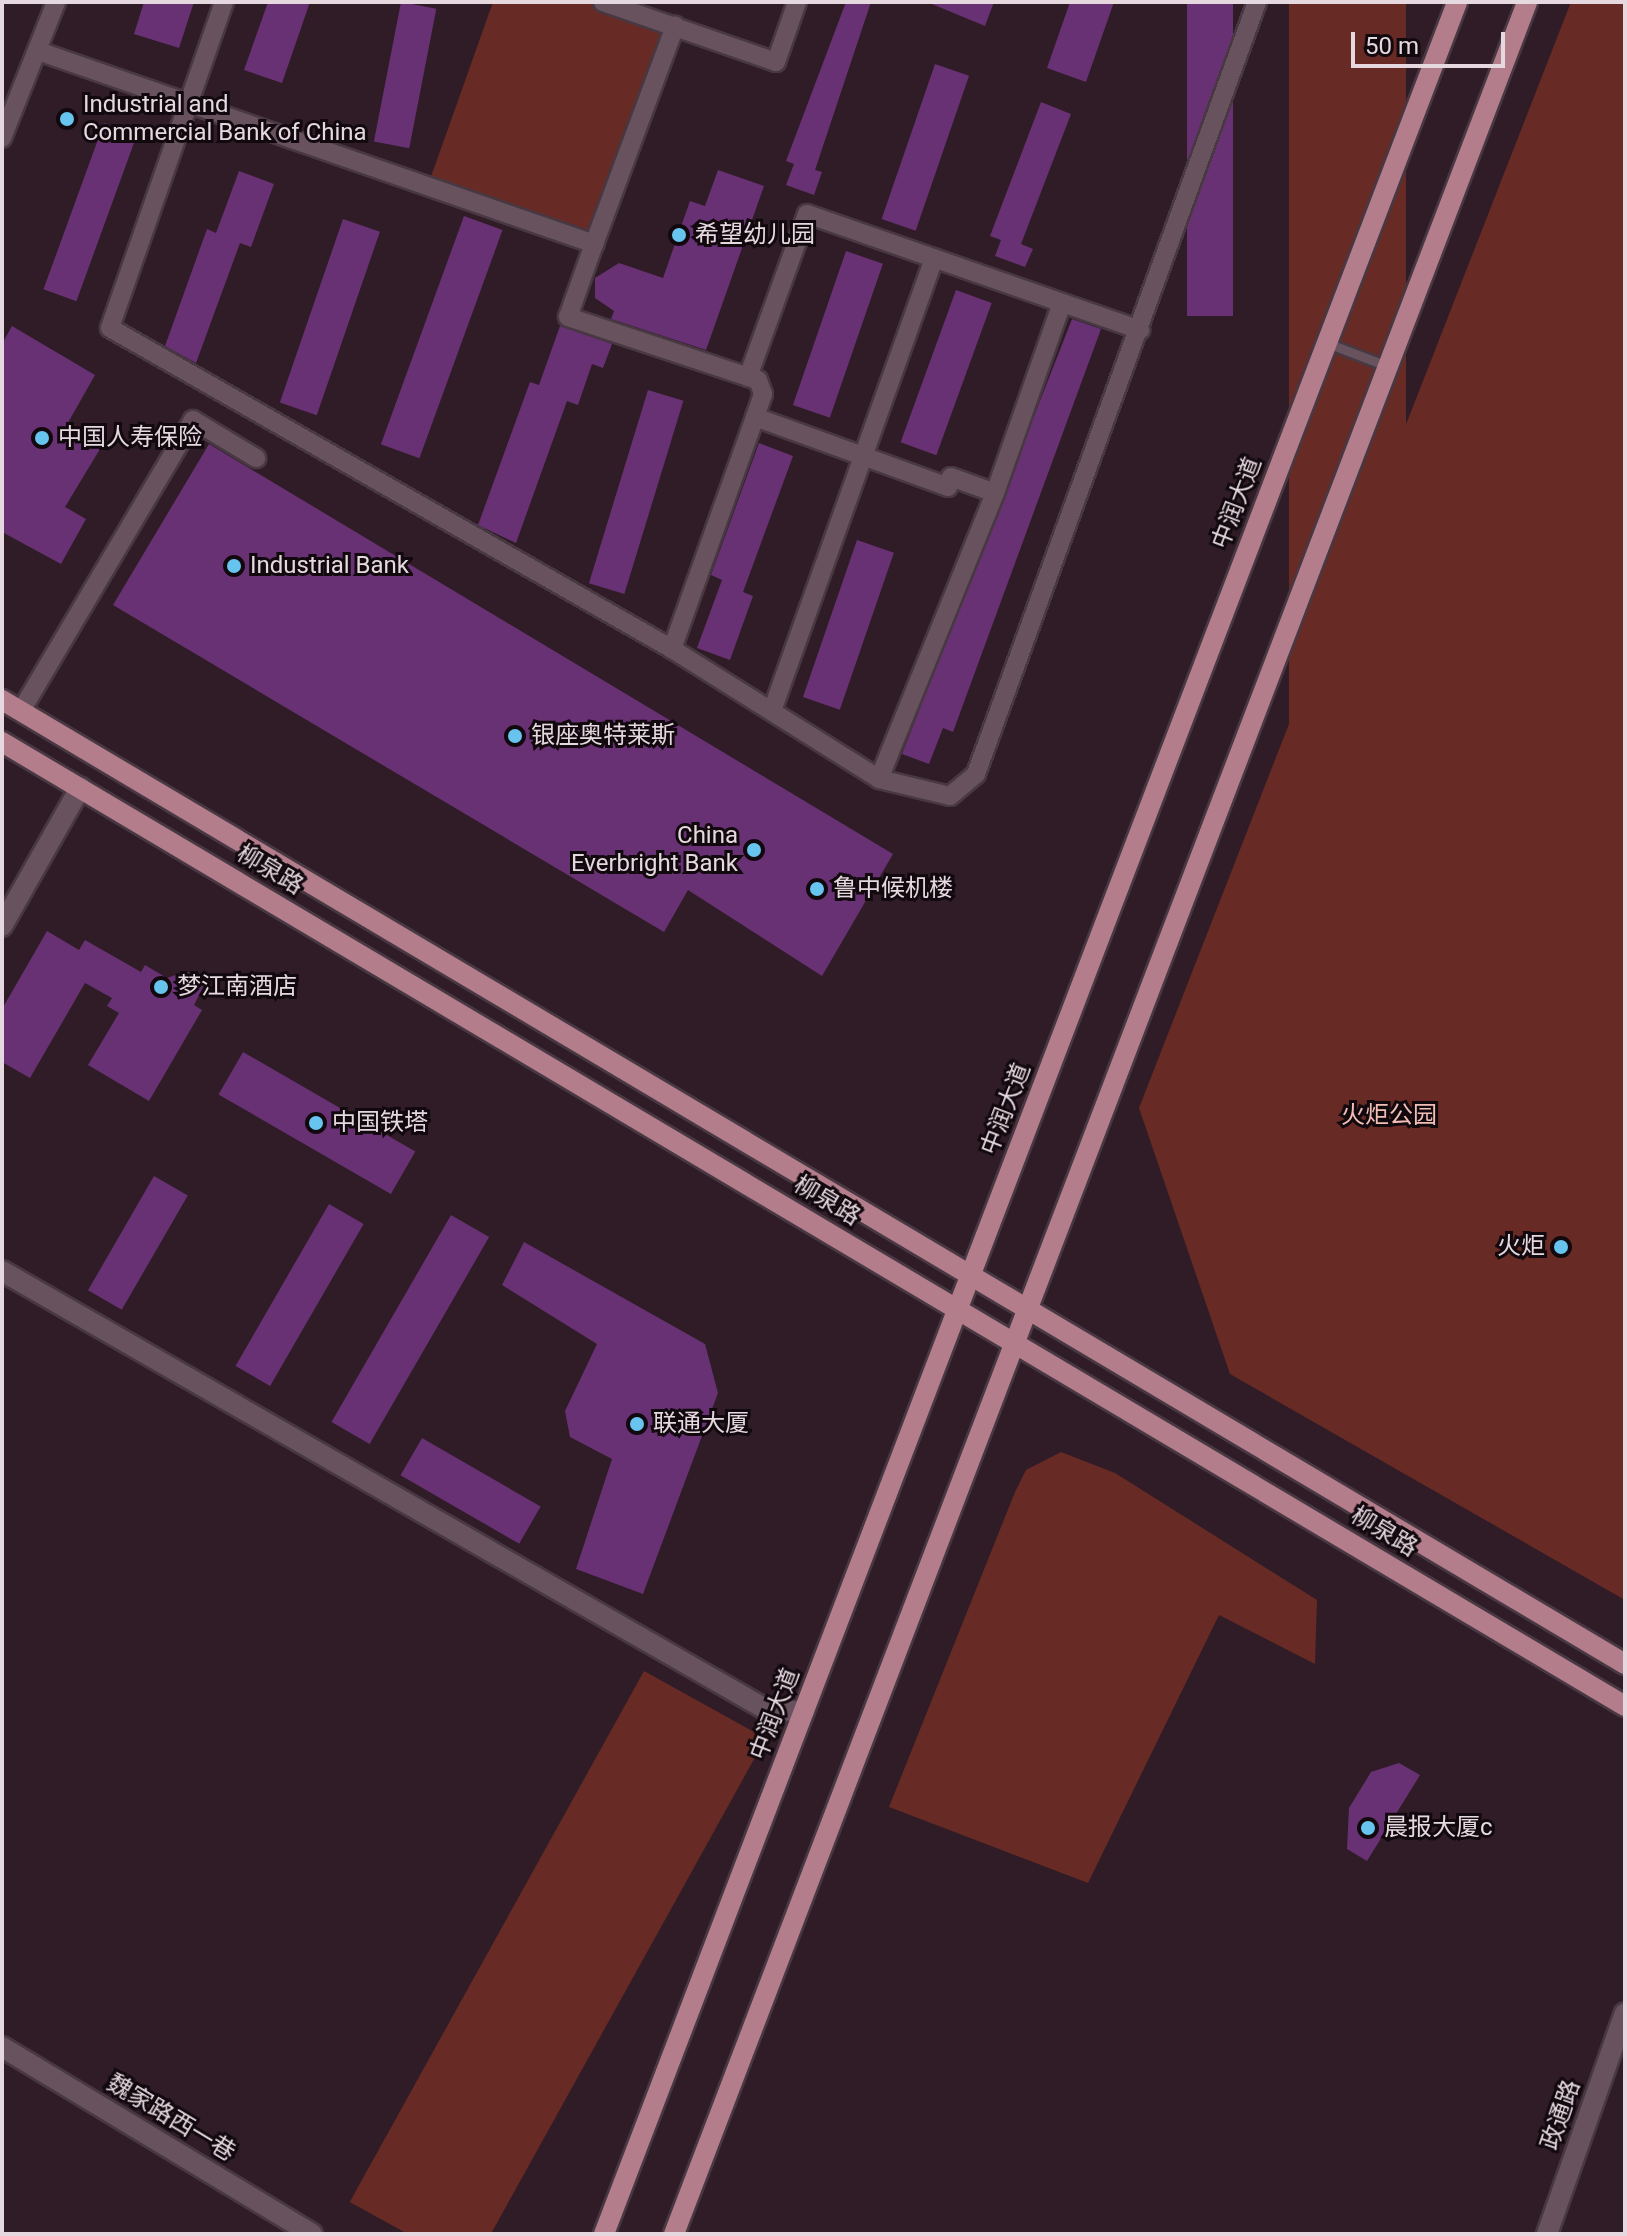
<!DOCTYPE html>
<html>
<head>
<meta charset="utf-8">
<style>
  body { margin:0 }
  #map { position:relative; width:1627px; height:2236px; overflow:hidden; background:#2f1c27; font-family:Roboto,"Noto Sans SC",sans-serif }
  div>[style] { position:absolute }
  .green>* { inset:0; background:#672a24; transform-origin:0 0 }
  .building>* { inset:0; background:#683173; transform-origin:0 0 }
  .roads { filter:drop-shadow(2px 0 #483842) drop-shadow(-2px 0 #483842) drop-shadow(0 2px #483842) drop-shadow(0 -2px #483842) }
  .service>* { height:9px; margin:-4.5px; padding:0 4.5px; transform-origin:4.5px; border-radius:4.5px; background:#67525e }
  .minor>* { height:18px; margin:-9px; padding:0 9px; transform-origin:9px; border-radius:9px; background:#67525e }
  .tertiary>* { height:20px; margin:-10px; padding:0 10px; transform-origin:10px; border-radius:10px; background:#67525e }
  .primary>* { height:20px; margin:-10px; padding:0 10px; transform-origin:10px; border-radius:10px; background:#b47d8c }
  .dots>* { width:22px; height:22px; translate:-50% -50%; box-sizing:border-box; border:4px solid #12090e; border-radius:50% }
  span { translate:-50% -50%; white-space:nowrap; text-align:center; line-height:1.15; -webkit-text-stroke:6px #12090e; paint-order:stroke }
  .poi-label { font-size:24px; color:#e5d8df }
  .left { translate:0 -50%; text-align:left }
  .right { translate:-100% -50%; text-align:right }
  .street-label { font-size:24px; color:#e5d8df }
  .park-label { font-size:24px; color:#f1beb6 }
  .frame { position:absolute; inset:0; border:4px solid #e5d8df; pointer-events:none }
  .scale { position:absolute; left:1351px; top:32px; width:154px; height:36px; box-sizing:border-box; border:4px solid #e5d8df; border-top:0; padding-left:10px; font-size:24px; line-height:28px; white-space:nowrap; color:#e5d8df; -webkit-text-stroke:6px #12090e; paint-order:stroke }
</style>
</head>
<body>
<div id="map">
  <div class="green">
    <div style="clip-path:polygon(493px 2px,603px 2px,675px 26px,594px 244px,428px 185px)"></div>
    <div style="left:1289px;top:2px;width:117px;height:896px"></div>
    <div style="clip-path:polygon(1571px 2px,1625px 2px,1625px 1600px,1230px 1374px,1139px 1108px)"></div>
    <div style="clip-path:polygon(1061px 1452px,1115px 1473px,1317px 1600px,1315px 1664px,1219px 1615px,1088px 1883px,889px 1807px,1015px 1492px,1026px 1470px)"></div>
    <div style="left:644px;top:1671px;width:139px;height:607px;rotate:29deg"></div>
  </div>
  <div class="building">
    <div style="clip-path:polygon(144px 2px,194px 2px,179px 48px,134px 34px)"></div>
    <div style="clip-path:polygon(268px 2px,310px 2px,282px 83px,244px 70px)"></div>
    <div style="left:401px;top:2px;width:36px;height:142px;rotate:11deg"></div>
    <div style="clip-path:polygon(846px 2px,871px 2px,815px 170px,822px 172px,814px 195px,786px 185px,794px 164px,786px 161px)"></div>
    <div style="clip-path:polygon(927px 2px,994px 2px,985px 26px)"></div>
    <div style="clip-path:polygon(1070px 2px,1114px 2px,1086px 82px,1047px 68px)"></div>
    <div style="left:1187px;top:2px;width:46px;height:314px"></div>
    <div style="left:935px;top:64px;width:36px;height:164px;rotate:19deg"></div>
    <div style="clip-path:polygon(1041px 102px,1071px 114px,1021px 244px,1033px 249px,1025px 267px,995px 256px,1001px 240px,990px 236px)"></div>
    <div style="left:104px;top:123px;width:35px;height:177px;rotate:20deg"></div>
    <div style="clip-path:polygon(718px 170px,764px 186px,706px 350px,611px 319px,614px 311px,595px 298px,595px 278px,619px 263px,663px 278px,690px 201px,705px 206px)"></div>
    <div style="clip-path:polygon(239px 171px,274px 184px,251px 247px,240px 243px,196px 363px,165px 346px,207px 229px,216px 233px)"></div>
    <div style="left:464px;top:216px;width:41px;height:243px;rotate:20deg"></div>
    <div style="left:343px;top:219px;width:39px;height:194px;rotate:19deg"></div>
    <div style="left:846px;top:251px;width:39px;height:163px;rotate:19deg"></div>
    <div style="left:956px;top:290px;width:38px;height:162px;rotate:20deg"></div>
    <div style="clip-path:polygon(1072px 319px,1101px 329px,953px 732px,943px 728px,929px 764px,902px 754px)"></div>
    <div style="clip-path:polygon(12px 326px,95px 375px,65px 428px,100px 449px,65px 507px,86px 519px,61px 564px,2px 532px,2px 344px)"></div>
    <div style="clip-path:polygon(560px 326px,612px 344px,603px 368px,592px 364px,578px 405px,567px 401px,516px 543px,478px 525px,530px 382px,539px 385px)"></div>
    <div style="left:648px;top:390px;width:37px;height:202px;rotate:17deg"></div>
    <div style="clip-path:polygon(759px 443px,793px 456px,743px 592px,753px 596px,730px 660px,697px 648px,722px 580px,711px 575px)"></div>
    <div style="clip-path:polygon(209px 444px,893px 854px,822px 976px,688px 890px,664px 932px,113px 605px)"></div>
    <div style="left:857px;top:540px;width:39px;height:166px;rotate:19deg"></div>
    <div style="clip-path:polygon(47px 931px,79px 950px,85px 940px,141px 972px,145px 965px,167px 978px,187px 971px,204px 985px,194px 1005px,202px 1010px,149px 1101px,88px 1065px,119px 1013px,107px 1006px,112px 998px,85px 983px,30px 1078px,2px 1062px,2px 1009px)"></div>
    <div style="left:243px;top:1052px;width:199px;height:49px;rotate:30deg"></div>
    <div style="left:154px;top:1176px;width:39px;height:132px;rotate:30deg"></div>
    <div style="left:329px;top:1204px;width:40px;height:187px;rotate:30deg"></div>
    <div style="left:451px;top:1215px;width:44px;height:239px;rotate:30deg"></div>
    <div style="clip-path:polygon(524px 1242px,705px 1344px,718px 1393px,643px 1594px,576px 1569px,612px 1459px,570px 1437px,565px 1411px,597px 1344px,502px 1285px)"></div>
    <div style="left:422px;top:1438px;width:137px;height:43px;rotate:30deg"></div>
    <div style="clip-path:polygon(1399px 1763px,1420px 1775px,1367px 1861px,1347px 1849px,1349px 1808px,1371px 1772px)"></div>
  </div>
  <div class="roads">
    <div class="service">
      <div style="left:1327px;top:343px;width:64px;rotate:21deg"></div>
    </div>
    <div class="minor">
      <div style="left:224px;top:2px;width:345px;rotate:109.3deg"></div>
      <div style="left:110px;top:328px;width:647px;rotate:29.73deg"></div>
      <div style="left:672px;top:649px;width:244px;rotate:32.1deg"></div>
      <div style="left:879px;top:779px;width:73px;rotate:13.5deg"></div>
      <div style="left:950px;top:796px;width:34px;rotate:-40deg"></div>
      <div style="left:976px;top:774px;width:822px;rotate:-70deg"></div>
      <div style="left:603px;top:2px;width:183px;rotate:19.1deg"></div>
      <div style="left:776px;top:62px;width:64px;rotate:-70.7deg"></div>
      <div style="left:38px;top:51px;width:589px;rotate:19.14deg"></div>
      <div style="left:594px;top:244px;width:233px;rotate:-69.6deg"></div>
      <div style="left:2px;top:138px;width:146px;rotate:-68.3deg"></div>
      <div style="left:594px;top:244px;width:77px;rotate:109.6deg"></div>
      <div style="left:568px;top:317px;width:190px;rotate:18.4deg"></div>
      <div style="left:748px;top:377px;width:173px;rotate:-70.1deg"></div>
      <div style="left:807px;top:214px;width:353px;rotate:19.2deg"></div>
      <div style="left:748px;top:377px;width:10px;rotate:17deg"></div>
      <div style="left:758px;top:380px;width:15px;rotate:70deg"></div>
      <div style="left:763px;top:394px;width:24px;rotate:109deg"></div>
      <div style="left:755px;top:417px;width:205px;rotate:19.9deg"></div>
      <div style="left:948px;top:487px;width:10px;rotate:-73deg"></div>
      <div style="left:951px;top:477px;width:47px;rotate:20deg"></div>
      <div style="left:995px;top:493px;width:201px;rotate:-70.6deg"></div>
      <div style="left:672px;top:649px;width:246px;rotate:-70.3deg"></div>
      <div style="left:21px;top:711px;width:338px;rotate:-59.4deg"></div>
      <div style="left:193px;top:420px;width:74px;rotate:31.1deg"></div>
      <div style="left:772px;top:711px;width:481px;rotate:-70.3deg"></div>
      <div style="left:879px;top:779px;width:309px;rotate:-67.9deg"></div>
    </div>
    <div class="tertiary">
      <div style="left:2px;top:926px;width:159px;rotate:-60.5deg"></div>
      <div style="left:2px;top:1271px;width:882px;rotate:29.85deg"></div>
      <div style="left:767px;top:1710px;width:37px;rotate:2deg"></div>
      <div style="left:2px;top:2047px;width:362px;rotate:31.1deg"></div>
      <div style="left:1547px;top:2234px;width:234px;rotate:-70.6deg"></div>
    </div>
    <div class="primary">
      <div style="left:2px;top:700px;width:1888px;rotate:30.71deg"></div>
      <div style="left:2px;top:742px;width:1888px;rotate:30.71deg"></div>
      <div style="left:604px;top:2234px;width:2389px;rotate:-69.08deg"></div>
      <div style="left:674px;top:2234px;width:2389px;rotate:-69.08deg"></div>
    </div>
  </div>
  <div class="dots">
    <div style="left:67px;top:119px;background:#67c4ef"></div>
    <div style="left:679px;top:235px;background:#67c4ef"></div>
    <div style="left:42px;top:438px;background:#67c4ef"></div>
    <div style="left:234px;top:566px;background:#67c4ef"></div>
    <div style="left:515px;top:736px;background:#67c4ef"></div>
    <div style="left:754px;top:850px;background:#67c4ef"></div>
    <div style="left:817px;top:889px;background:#67c4ef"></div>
    <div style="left:161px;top:987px;background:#67c4ef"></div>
    <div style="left:316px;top:1123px;background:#67c4ef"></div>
    <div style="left:1561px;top:1247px;background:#67c4ef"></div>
    <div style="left:637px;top:1424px;background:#67c4ef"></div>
    <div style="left:1368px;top:1828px;background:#67c4ef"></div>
  </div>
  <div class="poi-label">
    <span class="left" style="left:83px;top:119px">Industrial and<br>Commercial Bank of China</span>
    <span class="left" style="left:695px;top:235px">希望幼儿园</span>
    <span class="left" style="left:58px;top:438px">中国人寿保险</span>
    <span class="left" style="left:250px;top:566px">Industrial Bank</span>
    <span class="left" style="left:531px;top:736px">银座奥特莱斯</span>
    <span class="right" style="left:738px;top:850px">China<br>Everbright Bank</span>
    <span class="left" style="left:833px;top:889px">鲁中候机楼</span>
    <span class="left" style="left:177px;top:987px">梦江南酒店</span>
    <span class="left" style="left:332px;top:1123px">中国铁塔</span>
    <span class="right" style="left:1545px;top:1247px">火炬</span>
    <span class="left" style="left:653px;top:1424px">联通大厦</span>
    <span class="left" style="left:1384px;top:1828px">晨报大厦c</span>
  </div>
  <div class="street-label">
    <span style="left:1237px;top:503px;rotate:-69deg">中润大道</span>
    <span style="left:270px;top:870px;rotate:31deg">柳泉路</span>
    <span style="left:1006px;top:1109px;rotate:-69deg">中润大道</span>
    <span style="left:827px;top:1201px;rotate:31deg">柳泉路</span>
    <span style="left:1384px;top:1532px;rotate:31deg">柳泉路</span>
    <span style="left:775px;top:1714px;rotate:-69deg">中润大道</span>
    <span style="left:1561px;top:2115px;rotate:-71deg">政通路</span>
    <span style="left:171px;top:2118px;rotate:31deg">魏家路西一巷</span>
  </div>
  <div class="park-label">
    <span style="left:1389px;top:1116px">火炬公园</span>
  </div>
  <div class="frame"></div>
  <div class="scale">50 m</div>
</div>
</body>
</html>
